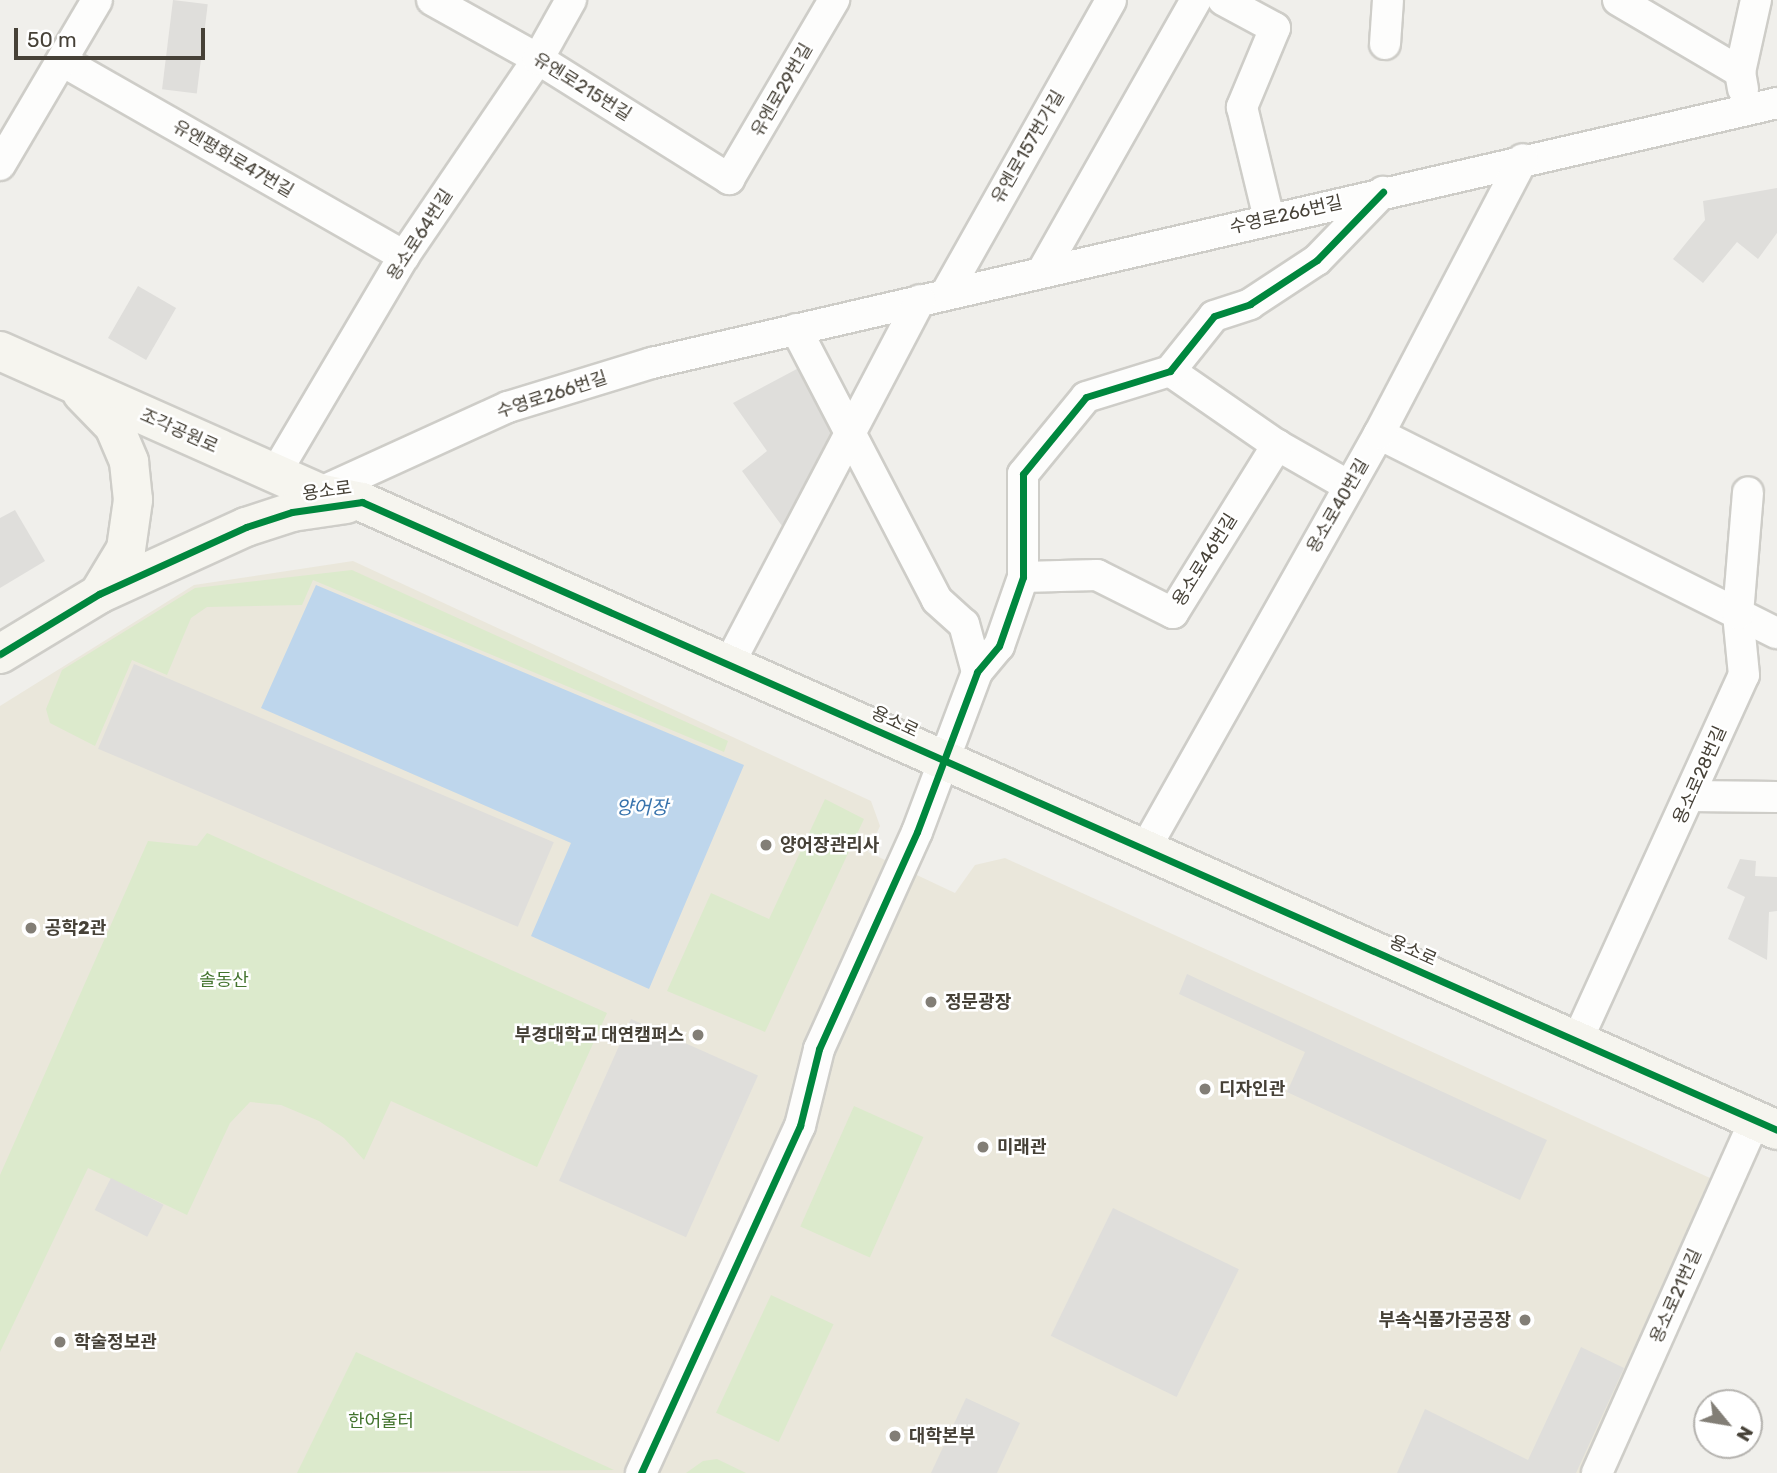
<!DOCTYPE html>
<html>
<head>
<meta charset="utf-8">
<style>
  body { margin:0 }
  #map { position:relative; width:1777px; height:1473px; overflow:hidden; background:#f0efeb; font-family:Rubik,"Noto Sans KR",sans-serif }
  div>[style] { position:absolute }
  .education>* { inset:0; background:#eae7db }
  .green>* { inset:0; background:#dceacc; transform-origin:0 0 }
  .parking>* { inset:0; background:#dfdedb; transform-origin:0 0 }
  .water>* { inset:0; background:#bed6ec }
  .roads { filter:drop-shadow(2px 0 #cecdc8) drop-shadow(-2px 0 #cecdc8) drop-shadow(0 2px #cecdc8) drop-shadow(0 -2px #cecdc8) }
  .minor>* { height:30px; margin:-15px; padding:0 15px; transform-origin:15px; border-radius:15px; background:#fdfdfc }
  .secondary>* { height:38px; margin:-19px; padding:0 19px; transform-origin:19px; border-radius:19px; background:#f6f5ef }
  .cycleway>* { height:7px; margin:-3.5px; padding:0 3.5px; transform-origin:3.5px; border-radius:3.5px; background:#00873e }
  .dots>* { width:19px; height:19px; translate:-50% -50%; box-sizing:border-box; border:4px solid #fff; border-radius:50% }
  span { translate:-50% -50%; white-space:nowrap; text-align:center; line-height:1.15; -webkit-text-stroke:5px #fff; paint-order:stroke }
  .street-label { font-size:18px; color:#464137 }
  .poi-label { font-size:18px; color:#464137; font-weight:700 }
  .left { translate:0 -50%; text-align:left }
  .right { translate:-100% -50%; text-align:right }
  .park-label { font-size:18px; color:#43742e }
  .water-label { font-size:19px; color:#3672ac; font-style:italic }
  .north { position:absolute; left:1693px; top:1389px; width:70px; height:70px; box-sizing:border-box; background:#fff; border:2px solid #b5b3af; border-radius:50%; rotate:120deg; font-size:19px; font-weight:700; line-height:28px; text-align:center; color:#464137 }
  .north::after { content:''; display:block; margin:auto; width:24px; height:32px; background:#827e76; clip-path:polygon(50% 0,100% 100%,50% 72%,0 100%) }
  .scale { position:absolute; left:14px; top:28px; width:191px; height:32px; box-sizing:border-box; border:4px solid #464137; border-top:0; padding-left:9px; font-size:21px; line-height:24px; white-space:nowrap; color:#464137; -webkit-text-stroke:5px #fff; paint-order:stroke }
</style>
</head>
<body>
<div id="map">
  <div class="education">
    <div style="clip-path:polygon(353px 561px,871px 801px,880px 826px,868px 852px,955px 893px,975px 865px,1005px 858px,1710px 1178px,1581px 1473px,0 1473px,0 706px,194px 585px)"></div>
  </div>
  <div class="green">
    <div style="clip-path:polygon(352px 570px,728px 741px,724px 752px,313px 580px,302px 605px,207px 607px,191px 618px,167px 675px,132px 660px,95px 746px,50px 723px,46px 709px,62px 670px,195px 588px)"></div>
    <div style="clip-path:polygon(825px 799px,864px 819px,765px 1032px,667px 991px,711px 893px,769px 919px)"></div>
    <div style="clip-path:polygon(207px 833px,607px 1013px,537px 1167px,391px 1101px,364px 1160px,344px 1138px,319px 1121px,281px 1105px,250px 1102px,230px 1123px,187px 1215px,88px 1168px,0 1352px,0 1175px,148px 841px,197px 846px)"></div>
    <div style="left:854px;top:1106px;width:76px;height:132px;rotate:24deg"></div>
    <div style="left:771px;top:1295px;width:69px;height:130px;rotate:25deg"></div>
    <div style="clip-path:polygon(356px 1352px,490px 1413px,614px 1470px,297px 1473px)"></div>
    <div style="clip-path:polygon(717px 1459px,746px 1473px,686px 1473px,703px 1461px)"></div>
  </div>
  <div class="parking">
    <div style="left:173px;top:0;width:35px;height:90px;rotate:7deg"></div>
    <div style="clip-path:polygon(1777px 188px,1777px 233px,1758px 259px,1737px 242px,1703px 283px,1673px 259px,1705px 220px,1703px 201px)"></div>
    <div style="left:138px;top:286px;width:44px;height:60px;rotate:30deg"></div>
    <div style="clip-path:polygon(810px 362px,841px 422px,782px 526px,742px 471px,767px 451px,733px 403px)"></div>
    <div style="clip-path:polygon(15px 510px,45px 561px,0 588px,0 518px)"></div>
    <div style="left:134px;top:664px;width:456px;height:92px;rotate:23deg"></div>
    <div style="clip-path:polygon(1740px 859px,1756px 861px,1755px 876px,1777px 877px,1777px 911px,1769px 912px,1767px 960px,1728px 939px,1745px 897px,1727px 888px)"></div>
    <div style="clip-path:polygon(1187px 974px,1547px 1140px,1520px 1200px,1287px 1092px,1305px 1052px,1179px 994px)"></div>
    <div style="left:631px;top:1019px;width:139px;height:177px;rotate:24deg"></div>
    <div style="left:111px;top:1178px;width:59px;height:36px;rotate:27deg"></div>
    <div style="left:1113px;top:1208px;width:140px;height:142px;rotate:26deg"></div>
    <div style="clip-path:polygon(1581px 1347px,1624px 1368px,1576px 1473px,1397px 1473px,1425px 1409px,1528px 1460px)"></div>
    <div style="clip-path:polygon(966px 1398px,1020px 1423px,997px 1473px,931px 1473px)"></div>
  </div>
  <div class="water">
    <div style="clip-path:polygon(316px 585px,744px 765px,649px 989px,531px 936px,571px 843px,261px 708px)"></div>
  </div>
  <div class="roads">
    <div class="minor">
      <div style="left:432px;top:0;width:121px;rotate:29.1deg"></div>
      <div style="left:538px;top:59px;width:226px;rotate:32.1deg"></div>
      <div style="left:729px;top:179px;width:208px;rotate:-59.6deg"></div>
      <div style="left:1223px;top:0;width:59px;rotate:28.3deg"></div>
      <div style="left:1275px;top:28px;width:86px;rotate:112.7deg"></div>
      <div style="left:1242px;top:107px;width:115px;rotate:76.4deg"></div>
      <div style="left:1618px;top:0;width:142px;rotate:30.5deg"></div>
      <div style="left:1385px;top:44px;width:44px;rotate:-86.1deg"></div>
      <div style="left:62px;top:61px;width:394px;rotate:29.7deg"></div>
      <div style="left:1743px;top:89px;width:17px;rotate:-100deg"></div>
      <div style="left:1740px;top:72px;width:74px;rotate:-77.5deg"></div>
      <div style="left:0;top:165px;width:191px;rotate:-59.5deg"></div>
      <div style="left:1042px;top:272px;width:313px;rotate:-60.5deg"></div>
      <div style="left:945px;top:295px;width:338px;rotate:-60.6deg"></div>
      <div style="left:796px;top:329px;width:305px;rotate:62.5deg"></div>
      <div style="left:937px;top:600px;width:36px;rotate:42deg"></div>
      <div style="left:964px;top:624px;width:50px;rotate:74.8deg"></div>
      <div style="left:1170px;top:371px;width:130px;rotate:34.7deg"></div>
      <div style="left:1277px;top:445px;width:83px;rotate:29.7deg"></div>
      <div style="left:1379px;top:434px;width:445px;rotate:26.6deg"></div>
      <div style="left:275px;top:474px;width:253px;rotate:-59.4deg"></div>
      <div style="left:404px;top:256px;width:238px;rotate:-55.8deg"></div>
      <div style="left:538px;top:59px;width:68px;rotate:-60.8deg"></div>
      <div style="left:319px;top:493px;width:208px;rotate:-24.5deg"></div>
      <div style="left:508px;top:407px;width:151px;rotate:-17deg"></div>
      <div style="left:652px;top:363px;width:1155px;rotate:-13.01deg"></div>
      <div style="left:1023px;top:577px;width:74px;rotate:-1.5deg"></div>
      <div style="left:1097px;top:575px;width:85px;rotate:26.6deg"></div>
      <div style="left:1173px;top:613px;width:198px;rotate:-58.2deg"></div>
      <div style="left:729px;top:664px;width:411px;rotate:-62.3deg"></div>
      <div style="left:1691px;top:796px;width:86px;rotate:0.7deg"></div>
      <div style="left:1145px;top:849px;width:476px;rotate:-60.6deg"></div>
      <div style="left:1379px;top:434px;width:310px;rotate:-62.4deg"></div>
      <div style="left:1577px;top:1041px;width:402px;rotate:-65.5deg"></div>
      <div style="left:1744px;top:675px;width:61px;rotate:-95.6deg"></div>
      <div style="left:1738px;top:614px;width:122px;rotate:-85.3deg"></div>
      <div style="left:641px;top:1473px;width:382px;rotate:-65.4deg"></div>
      <div style="left:800px;top:1126px;width:79px;rotate:-76.1deg"></div>
      <div style="left:819px;top:1049px;width:238px;rotate:-65.7deg"></div>
      <div style="left:917px;top:832px;width:171px;rotate:-69.4deg"></div>
      <div style="left:977px;top:672px;width:34px;rotate:-50deg"></div>
      <div style="left:999px;top:646px;width:73px;rotate:-70.8deg"></div>
      <div style="left:1023px;top:577px;width:103px;rotate:-90deg"></div>
      <div style="left:1023px;top:474px;width:99px;rotate:-50.7deg"></div>
      <div style="left:1086px;top:397px;width:88px;rotate:-17.2deg"></div>
      <div style="left:1170px;top:371px;width:70px;rotate:-51.3deg"></div>
      <div style="left:1214px;top:316px;width:38px;rotate:-18deg"></div>
      <div style="left:1250px;top:304px;width:80px;rotate:-33.3deg"></div>
      <div style="left:1317px;top:260px;width:95px;rotate:-45.9deg"></div>
      <div style="left:1597px;top:1473px;width:387px;rotate:-65.9deg"></div>
    </div>
    <div class="secondary">
      <div style="left:0;top:351px;width:349px;rotate:24deg"></div>
      <div style="left:319px;top:493px;width:44px;rotate:11.8deg"></div>
      <div style="left:362px;top:502px;width:1548px;rotate:23.93deg"></div>
      <div style="left:82px;top:393px;width:46px;rotate:45.9deg"></div>
      <div style="left:114px;top:426px;width:39px;rotate:67deg"></div>
      <div style="left:129px;top:462px;width:38px;rotate:84deg"></div>
      <div style="left:133px;top:500px;width:49px;rotate:98.1deg"></div>
      <div style="left:126px;top:549px;width:52px;rotate:121deg"></div>
      <div style="left:0;top:654px;width:116px;rotate:-31.2deg"></div>
      <div style="left:99px;top:594px;width:162px;rotate:-24.5deg"></div>
      <div style="left:246px;top:527px;width:48px;rotate:-18.1deg"></div>
      <div style="left:292px;top:512px;width:55px;rotate:-8.4deg"></div>
    </div>
  </div>
  <div class="cycleway">
    <div style="left:0;top:654px;width:116px;rotate:-31.2deg"></div>
    <div style="left:99px;top:594px;width:162px;rotate:-24.5deg"></div>
    <div style="left:246px;top:527px;width:48px;rotate:-18.1deg"></div>
    <div style="left:292px;top:512px;width:71px;rotate:-8.1deg"></div>
    <div style="left:362px;top:502px;width:1548px;rotate:23.93deg"></div>
    <div style="left:641px;top:1473px;width:382px;rotate:-65.4deg"></div>
    <div style="left:800px;top:1126px;width:79px;rotate:-76.1deg"></div>
    <div style="left:819px;top:1049px;width:238px;rotate:-65.7deg"></div>
    <div style="left:917px;top:832px;width:171px;rotate:-69.4deg"></div>
    <div style="left:977px;top:672px;width:34px;rotate:-50deg"></div>
    <div style="left:999px;top:646px;width:73px;rotate:-70.8deg"></div>
    <div style="left:1023px;top:577px;width:103px;rotate:-90deg"></div>
    <div style="left:1023px;top:474px;width:99px;rotate:-50.7deg"></div>
    <div style="left:1086px;top:397px;width:88px;rotate:-17.2deg"></div>
    <div style="left:1170px;top:371px;width:70px;rotate:-51.3deg"></div>
    <div style="left:1214px;top:316px;width:38px;rotate:-18deg"></div>
    <div style="left:1250px;top:304px;width:80px;rotate:-33.3deg"></div>
    <div style="left:1317px;top:260px;width:95px;rotate:-45.9deg"></div>
  </div>
  <div class="dots">
    <div style="left:766px;top:845px;background:#827e76"></div>
    <div style="left:31px;top:928px;background:#827e76"></div>
    <div style="left:931px;top:1002px;background:#827e76"></div>
    <div style="left:698px;top:1035px;background:#827e76"></div>
    <div style="left:1205px;top:1089px;background:#827e76"></div>
    <div style="left:983px;top:1147px;background:#827e76"></div>
    <div style="left:1525px;top:1320px;background:#827e76"></div>
    <div style="left:60px;top:1342px;background:#827e76"></div>
    <div style="left:895px;top:1436px;background:#827e76"></div>
  </div>
  <div class="street-label">
    <span style="left:582px;top:87px;rotate:32deg">유엔로215번길</span>
    <span style="left:782px;top:90px;rotate:-60deg">유엔로29번길</span>
    <span style="left:1028px;top:147px;rotate:-60deg">유엔로157번가길</span>
    <span style="left:233px;top:159px;rotate:30deg">유엔평화로47번길</span>
    <span style="left:1286px;top:215px;rotate:-13deg">수영로266번길</span>
    <span style="left:420px;top:235px;rotate:-57deg">용소로64번길</span>
    <span style="left:552px;top:395px;rotate:-18deg">수영로266번길</span>
    <span style="left:179px;top:431px;rotate:24deg">조각공원로</span>
    <span style="left:327px;top:491px;rotate:-8deg">용소로</span>
    <span style="left:1338px;top:506px;rotate:-60deg">용소로40번길</span>
    <span style="left:1205px;top:560px;rotate:-58deg">용소로46번길</span>
    <span style="left:895px;top:722px;rotate:25deg">용소로</span>
    <span style="left:1700px;top:775px;rotate:-66deg">용소로28번길</span>
    <span style="left:1413px;top:951px;rotate:24deg">용소로</span>
    <span style="left:1676px;top:1296px;rotate:-66deg">용소로21번길</span>
  </div>
  <div class="poi-label">
    <span class="left" style="left:780px;top:845px">양어장관리사</span>
    <span class="left" style="left:45px;top:928px">공학2관</span>
    <span class="left" style="left:945px;top:1002px">정문광장</span>
    <span class="right" style="left:684px;top:1035px">부경대학교 대연캠퍼스</span>
    <span class="left" style="left:1219px;top:1089px">디자인관</span>
    <span class="left" style="left:997px;top:1147px">미래관</span>
    <span class="right" style="left:1511px;top:1320px">부속식품가공공장</span>
    <span class="left" style="left:74px;top:1342px">학술정보관</span>
    <span class="left" style="left:909px;top:1436px">대학본부</span>
  </div>
  <div class="park-label">
    <span style="left:224px;top:980px">솔동산</span>
    <span style="left:381px;top:1421px">한어울터</span>
  </div>
  <div class="water-label">
    <span style="left:642px;top:808px">양어장</span>
  </div>
  <div class="north">N</div>
  <div class="scale">50 m</div>
</div>
</body>
</html>
